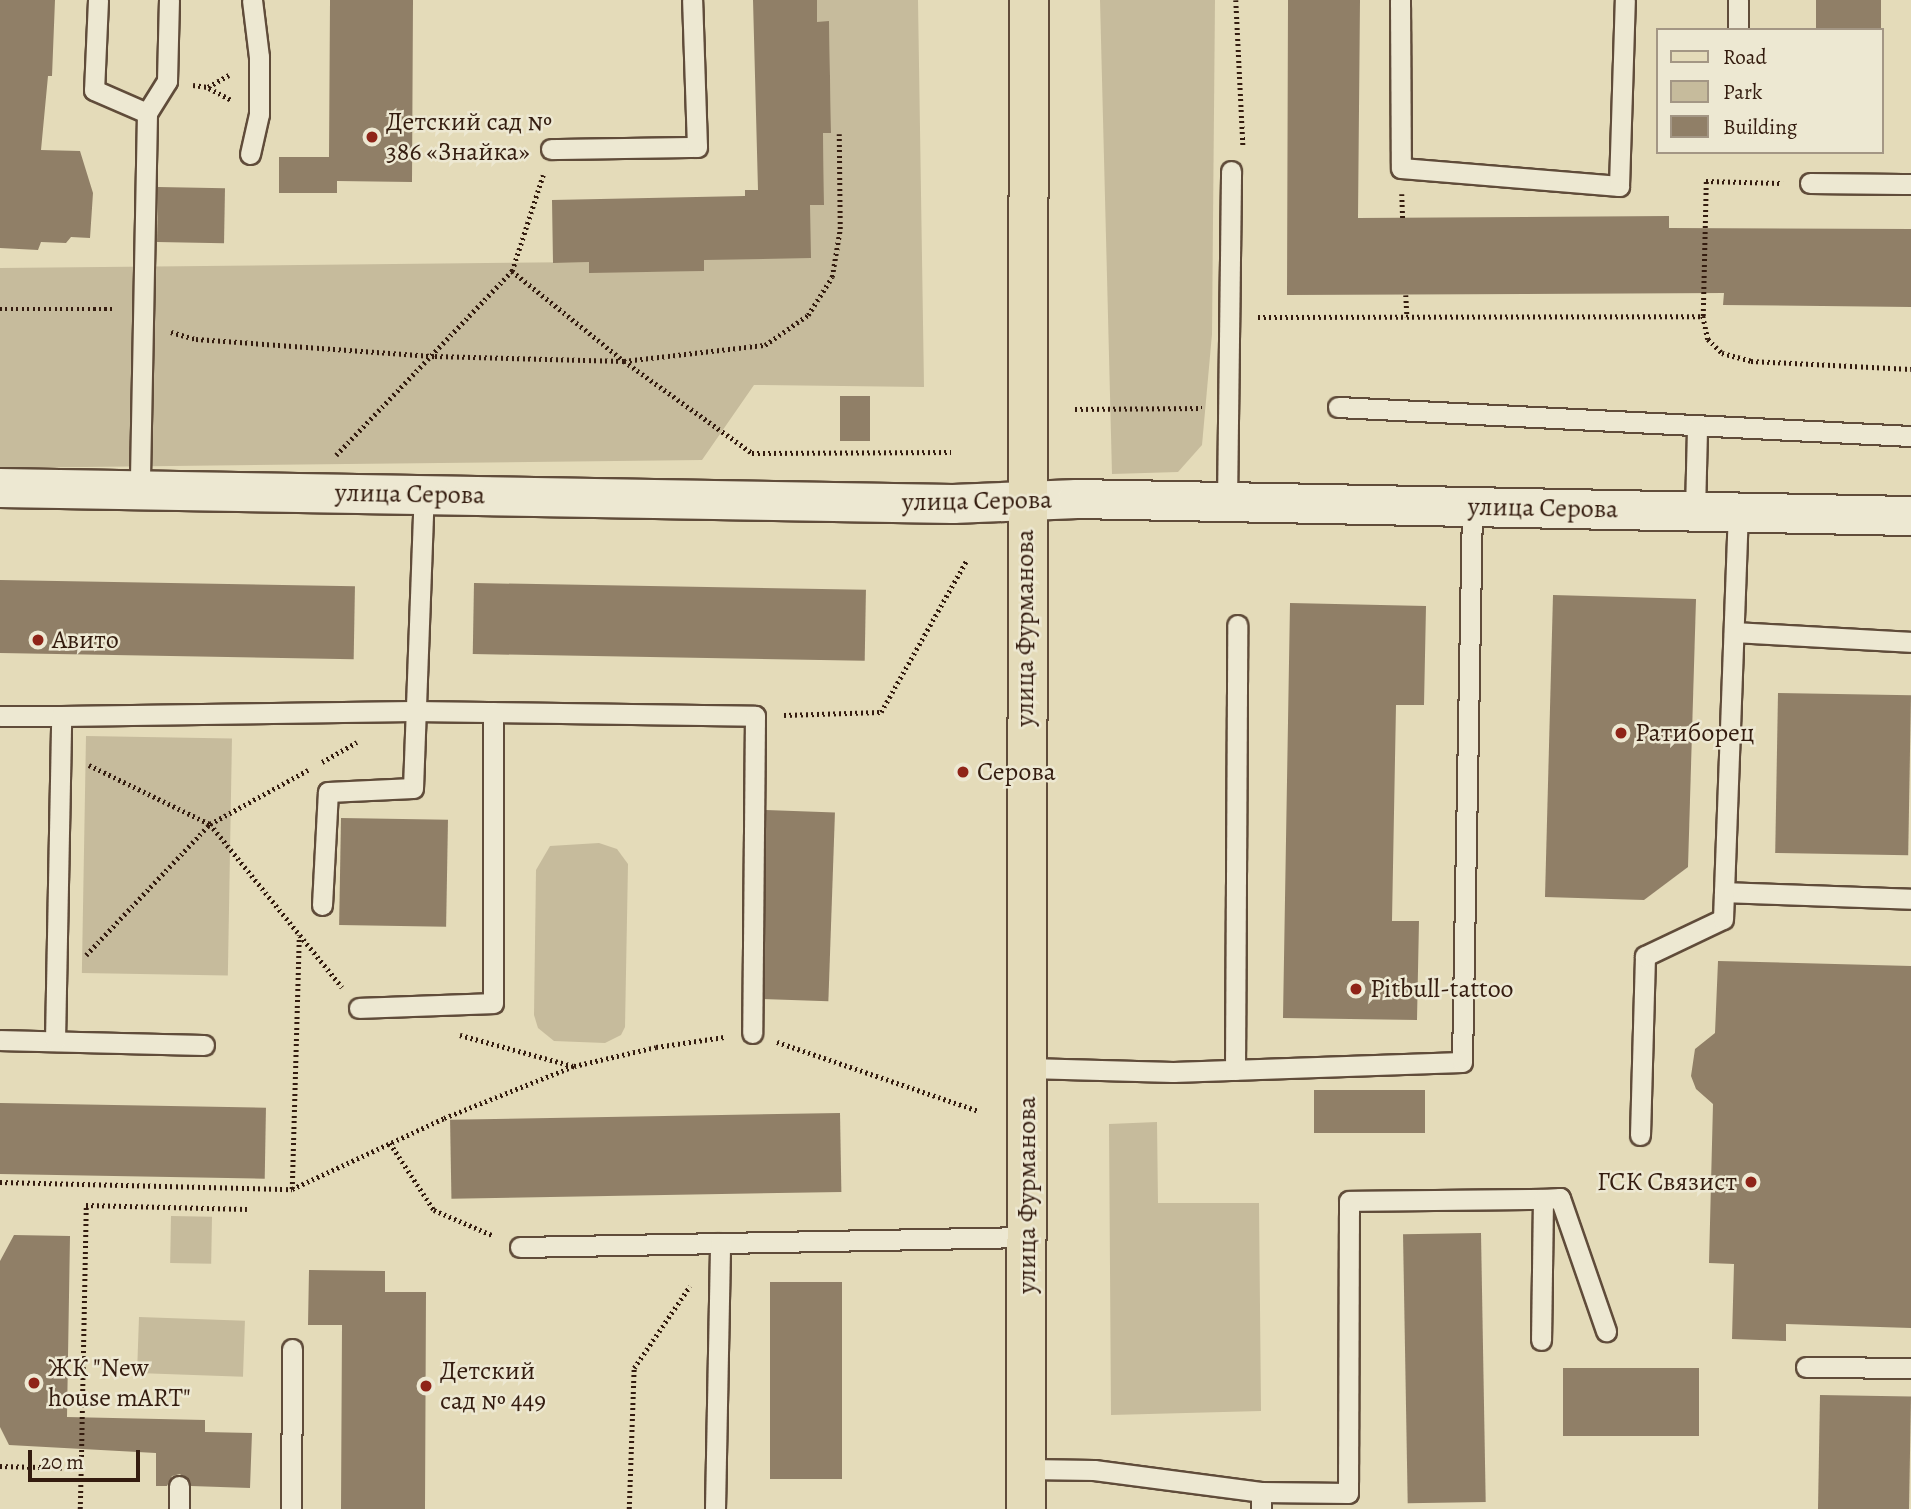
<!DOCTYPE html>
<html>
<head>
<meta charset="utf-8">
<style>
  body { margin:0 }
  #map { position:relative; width:1911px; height:1509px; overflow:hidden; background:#e4dbb9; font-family:Alegreya,serif }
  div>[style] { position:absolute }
  .green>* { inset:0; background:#c6bb9c; transform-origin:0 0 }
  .building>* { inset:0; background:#907f67; transform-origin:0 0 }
  .path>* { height:4.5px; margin-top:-2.25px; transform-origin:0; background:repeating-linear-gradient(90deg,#341c0f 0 2px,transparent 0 5.5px) }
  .roads { filter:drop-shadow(2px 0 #604c3a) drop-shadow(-2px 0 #604c3a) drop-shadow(0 2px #604c3a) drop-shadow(0 -2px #604c3a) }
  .lane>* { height:19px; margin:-9.5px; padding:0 9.5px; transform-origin:9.5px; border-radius:9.5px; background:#ede8d2 }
  .secondary>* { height:38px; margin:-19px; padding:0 19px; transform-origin:19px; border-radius:19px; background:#ede8d2 }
  .primary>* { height:38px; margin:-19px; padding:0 19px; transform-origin:19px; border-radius:19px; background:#e4dbb9 }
  .dots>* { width:19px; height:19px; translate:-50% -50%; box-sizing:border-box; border:4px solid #ede8d2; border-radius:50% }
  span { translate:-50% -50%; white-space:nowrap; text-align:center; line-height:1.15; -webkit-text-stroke:5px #ede8d2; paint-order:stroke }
  .poi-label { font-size:26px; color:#341c0f }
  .left { translate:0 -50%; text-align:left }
  .right { translate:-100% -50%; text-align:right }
  .street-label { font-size:26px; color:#341c0f }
  .legend { position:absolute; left:1656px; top:28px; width:228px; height:126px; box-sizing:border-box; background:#ede8d2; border:2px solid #a39684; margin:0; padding:9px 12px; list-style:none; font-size:21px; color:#341c0f }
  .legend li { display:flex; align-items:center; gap:14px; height:35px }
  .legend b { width:35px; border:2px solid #a39684 }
  .scale { position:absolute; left:28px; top:1450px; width:112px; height:32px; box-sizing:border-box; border:4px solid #341c0f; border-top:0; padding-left:9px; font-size:21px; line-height:24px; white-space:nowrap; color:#341c0f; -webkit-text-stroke:5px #ede8d2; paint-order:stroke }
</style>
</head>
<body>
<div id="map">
  <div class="green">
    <div style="clip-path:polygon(817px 0,918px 0,924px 387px,754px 385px,702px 460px,0 468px,0 268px,589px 262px,589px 272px,704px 271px,704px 260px,810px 205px,824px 205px,823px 133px,831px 133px,829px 22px,817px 22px)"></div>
    <div style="clip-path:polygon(1100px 0,1215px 0,1212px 334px,1202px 445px,1178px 472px,1112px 474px)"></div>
    <div style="left:86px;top:736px;width:146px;height:237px;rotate:1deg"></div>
    <div style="clip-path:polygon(599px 843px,617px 849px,628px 864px,625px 1027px,621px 1035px,605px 1043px,554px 1041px,538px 1028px,534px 1015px,536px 870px,550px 846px)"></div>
    <div style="clip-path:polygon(1157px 1122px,1158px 1203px,1259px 1203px,1261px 1411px,1111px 1415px,1109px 1124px)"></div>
    <div style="left:171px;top:1216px;width:41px;height:47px;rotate:1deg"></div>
    <div style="left:139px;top:1317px;width:106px;height:56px;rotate:2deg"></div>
  </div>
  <div class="building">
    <div style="clip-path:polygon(0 0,55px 0,52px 76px,48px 76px,41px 150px,80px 151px,93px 193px,90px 238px,71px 237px,66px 243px,41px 242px,38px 250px,0 248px)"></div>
    <div style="clip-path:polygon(330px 0,413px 0,412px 182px,337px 181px,337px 193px,279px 193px,279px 157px,329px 157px)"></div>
    <div style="clip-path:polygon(753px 0,817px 0,817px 22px,829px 21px,831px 133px,823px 133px,824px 205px,810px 205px,811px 258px,704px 260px,704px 271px,589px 273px,589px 262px,553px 263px,552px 200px,745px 196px,745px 190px,758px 190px)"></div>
    <div style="clip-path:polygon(1288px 0,1360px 0,1358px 218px,1669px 216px,1669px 228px,1911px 229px,1911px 307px,1723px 305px,1724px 293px,1287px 295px)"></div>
    <div style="left:1816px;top:0;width:65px;height:30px"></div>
    <div style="left:158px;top:187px;width:67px;height:55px;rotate:1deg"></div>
    <div style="left:840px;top:396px;width:30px;height:45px"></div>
    <div style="left:0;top:580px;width:355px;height:73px;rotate:1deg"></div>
    <div style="left:474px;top:583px;width:392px;height:71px;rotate:1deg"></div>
    <div style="clip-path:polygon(1553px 595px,1696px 599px,1688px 867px,1644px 900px,1545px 897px)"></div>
    <div style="clip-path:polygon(1290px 603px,1426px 606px,1424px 705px,1396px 705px,1392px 921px,1419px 921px,1417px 1020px,1283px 1018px)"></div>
    <div style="left:1778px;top:693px;width:133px;height:160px;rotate:1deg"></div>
    <div style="left:766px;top:810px;width:69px;height:189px;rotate:2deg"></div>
    <div style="left:341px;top:818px;width:107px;height:107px;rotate:1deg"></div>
    <div style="clip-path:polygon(1718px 961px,1911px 966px,1911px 1328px,1786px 1324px,1786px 1341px,1732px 1339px,1734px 1264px,1709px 1263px,1713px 1104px,1696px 1089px,1691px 1076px,1695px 1049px,1715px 1033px)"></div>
    <div style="left:1425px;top:1090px;width:43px;height:111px;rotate:90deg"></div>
    <div style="left:0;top:1103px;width:266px;height:71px;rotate:1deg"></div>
    <div style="left:840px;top:1113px;width:79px;height:390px;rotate:89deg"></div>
    <div style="left:1481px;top:1233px;width:269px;height:78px;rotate:89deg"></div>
    <div style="clip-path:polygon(14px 1235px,70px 1236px,67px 1417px,205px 1420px,205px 1432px,252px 1433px,250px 1488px,191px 1486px,180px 1474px,172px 1476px,167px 1486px,156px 1486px,156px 1453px,9px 1445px,0 1427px,0 1261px)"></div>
    <div style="clip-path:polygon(309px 1270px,385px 1271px,385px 1292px,426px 1292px,425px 1509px,341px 1509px,342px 1325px,308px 1325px)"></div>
    <div style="left:842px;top:1282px;width:197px;height:72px;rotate:90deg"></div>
    <div style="left:1563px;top:1368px;width:136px;height:68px"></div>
    <div style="left:1820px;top:1395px;width:91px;height:114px;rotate:1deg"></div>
  </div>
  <div class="path">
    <div style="left:1236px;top:0;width:145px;rotate:87.2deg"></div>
    <div style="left:193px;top:85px;width:15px;rotate:8deg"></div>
    <div style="left:208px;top:87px;width:24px;rotate:-30deg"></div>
    <div style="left:209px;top:88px;width:26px;rotate:28deg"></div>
    <div style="left:1402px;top:194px;width:24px;rotate:88deg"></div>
    <div style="left:512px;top:271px;width:144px;rotate:38.8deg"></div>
    <div style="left:624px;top:361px;width:142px;rotate:-6.5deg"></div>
    <div style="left:765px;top:345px;width:52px;rotate:-34.9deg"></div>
    <div style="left:808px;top:315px;width:45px;rotate:-57.7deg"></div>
    <div style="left:832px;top:277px;width:49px;rotate:-80.5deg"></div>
    <div style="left:840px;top:229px;width:95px;rotate:-90.6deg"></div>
    <div style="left:1406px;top:295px;width:22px;rotate:87deg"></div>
    <div style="left:0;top:309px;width:115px"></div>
    <div style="left:1703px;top:316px;width:135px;rotate:-88.7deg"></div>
    <div style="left:1706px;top:181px;width:77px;rotate:1.5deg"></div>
    <div style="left:1258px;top:317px;width:445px;rotate:-0.1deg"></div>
    <div style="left:1703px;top:316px;width:24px;rotate:78deg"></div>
    <div style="left:1708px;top:339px;width:20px;rotate:45deg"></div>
    <div style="left:1722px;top:353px;width:30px;rotate:15deg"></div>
    <div style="left:1751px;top:361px;width:160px;rotate:2.9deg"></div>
    <div style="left:171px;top:332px;width:26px;rotate:16deg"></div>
    <div style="left:196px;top:339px;width:240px;rotate:4.1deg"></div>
    <div style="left:435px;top:356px;width:189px;rotate:1.5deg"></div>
    <div style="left:624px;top:361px;width:158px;rotate:35.7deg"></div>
    <div style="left:752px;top:453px;width:199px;rotate:-0.3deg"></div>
    <div style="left:1075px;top:409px;width:127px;rotate:-0.5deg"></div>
    <div style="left:336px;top:455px;width:255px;rotate:-46.3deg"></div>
    <div style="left:512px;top:271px;width:101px;rotate:-72.1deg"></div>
    <div style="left:784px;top:715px;width:97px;rotate:-1.8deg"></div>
    <div style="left:881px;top:712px;width:173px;rotate:-60.6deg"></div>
    <div style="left:322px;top:762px;width:40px;rotate:-29.7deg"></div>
    <div style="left:89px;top:765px;width:135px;rotate:26deg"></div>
    <div style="left:210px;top:824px;width:210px;rotate:51deg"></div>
    <div style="left:86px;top:955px;width:180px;rotate:-46.6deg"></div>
    <div style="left:210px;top:824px;width:112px;rotate:-28.9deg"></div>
    <div style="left:460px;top:1035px;width:117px;rotate:15.3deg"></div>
    <div style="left:777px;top:1042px;width:213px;rotate:18.9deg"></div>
    <div style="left:390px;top:1143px;width:80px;rotate:56.7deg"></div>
    <div style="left:434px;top:1210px;width:65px;rotate:23.4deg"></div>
    <div style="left:0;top:1182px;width:292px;rotate:1.4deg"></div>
    <div style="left:292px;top:1189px;width:168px;rotate:-25deg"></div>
    <div style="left:444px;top:1118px;width:140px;rotate:-21.8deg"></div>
    <div style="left:574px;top:1066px;width:84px;rotate:-13deg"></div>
    <div style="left:656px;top:1047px;width:69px;rotate:-8.4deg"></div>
    <div style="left:292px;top:1189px;width:254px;rotate:-88.4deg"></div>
    <div style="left:0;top:1466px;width:81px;rotate:1.4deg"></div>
    <div style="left:81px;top:1468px;width:263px;rotate:-88.9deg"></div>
    <div style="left:86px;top:1205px;width:161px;rotate:1.4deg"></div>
    <div style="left:80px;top:1509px;width:41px;rotate:-88.6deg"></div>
    <div style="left:629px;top:1509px;width:141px;rotate:-88deg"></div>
    <div style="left:634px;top:1368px;width:99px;rotate:-55.7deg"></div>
  </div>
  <div class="roads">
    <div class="lane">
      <div style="left:98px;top:0;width:90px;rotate:92.5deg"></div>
      <div style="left:94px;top:90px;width:58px;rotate:23.5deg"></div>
      <div style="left:147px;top:113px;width:379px;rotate:91.1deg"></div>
      <div style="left:1400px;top:0;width:168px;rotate:89.7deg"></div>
      <div style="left:1401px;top:168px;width:219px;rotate:4.7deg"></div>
      <div style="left:1619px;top:186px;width:186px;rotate:-88.2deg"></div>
      <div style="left:1738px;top:30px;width:30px;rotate:-90deg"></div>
      <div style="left:147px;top:113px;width:38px;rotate:-58deg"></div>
      <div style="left:167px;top:81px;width:81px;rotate:-88.6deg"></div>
      <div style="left:551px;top:149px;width:146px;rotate:-0.8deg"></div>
      <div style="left:697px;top:147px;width:147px;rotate:-91.9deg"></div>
      <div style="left:250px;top:154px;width:41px;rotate:-77.3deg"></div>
      <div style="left:259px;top:114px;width:57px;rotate:-90deg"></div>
      <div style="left:259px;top:57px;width:57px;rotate:-97deg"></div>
      <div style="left:1810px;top:183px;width:101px;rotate:0.6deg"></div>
      <div style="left:1338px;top:407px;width:574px;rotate:2.9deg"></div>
      <div style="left:1227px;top:504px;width:333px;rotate:-89.3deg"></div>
      <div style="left:1695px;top:511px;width:84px;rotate:-88.6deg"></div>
      <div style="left:1734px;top:632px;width:177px;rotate:3.2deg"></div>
      <div style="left:0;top:716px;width:61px"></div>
      <div style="left:1724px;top:892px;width:187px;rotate:2.1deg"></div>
      <div style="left:322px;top:905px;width:113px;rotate:-87deg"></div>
      <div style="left:328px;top:792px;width:85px;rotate:-2.7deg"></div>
      <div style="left:413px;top:788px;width:294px;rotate:-87.9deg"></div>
      <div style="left:359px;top:1008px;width:134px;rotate:-2.1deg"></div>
      <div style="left:493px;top:1003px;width:291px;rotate:-90deg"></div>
      <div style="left:0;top:1040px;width:204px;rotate:1.4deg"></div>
      <div style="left:55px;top:1041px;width:325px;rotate:-88.9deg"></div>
      <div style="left:61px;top:716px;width:352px;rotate:-0.8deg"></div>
      <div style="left:413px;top:711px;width:342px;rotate:0.8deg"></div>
      <div style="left:755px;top:716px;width:317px;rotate:90.5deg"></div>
      <div style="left:1028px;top:1068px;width:145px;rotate:1.6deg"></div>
      <div style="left:1173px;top:1072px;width:289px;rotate:-2deg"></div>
      <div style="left:1462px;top:1062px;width:555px;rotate:-88.97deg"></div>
      <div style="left:1235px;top:1070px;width:445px;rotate:-89.7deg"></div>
      <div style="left:1640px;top:1135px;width:179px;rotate:-88.4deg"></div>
      <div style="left:1645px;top:956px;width:86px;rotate:-25.4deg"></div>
      <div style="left:1723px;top:919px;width:407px;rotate:-87.9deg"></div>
      <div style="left:1543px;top:1199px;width:17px;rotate:-3deg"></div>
      <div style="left:1560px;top:1198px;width:141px;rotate:70.9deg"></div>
      <div style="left:520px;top:1247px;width:506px;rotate:-1.13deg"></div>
      <div style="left:1806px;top:1367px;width:105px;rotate:0.5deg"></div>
      <div style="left:1027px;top:1469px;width:67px;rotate:0.9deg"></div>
      <div style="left:1094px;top:1470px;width:168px;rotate:7.5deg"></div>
      <div style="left:1261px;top:1492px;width:17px;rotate:90deg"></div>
      <div style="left:1261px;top:1492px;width:87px;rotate:0.7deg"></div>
      <div style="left:1348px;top:1493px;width:292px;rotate:-89.8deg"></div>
      <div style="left:1349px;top:1201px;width:194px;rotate:-0.6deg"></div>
      <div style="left:1543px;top:1199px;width:141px;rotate:90.8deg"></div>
      <div style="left:179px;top:1509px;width:23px;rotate:-90deg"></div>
      <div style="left:291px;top:1509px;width:160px;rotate:-89.6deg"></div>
      <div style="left:715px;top:1509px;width:266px;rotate:-88.9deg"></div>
    </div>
    <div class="secondary">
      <div style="left:0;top:488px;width:953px;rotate:0.96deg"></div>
      <div style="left:953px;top:504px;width:124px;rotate:-2.3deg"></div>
      <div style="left:1077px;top:499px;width:834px;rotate:1.17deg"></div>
    </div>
    <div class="primary">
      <div style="left:1026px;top:1509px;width:1509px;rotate:-89.89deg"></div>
    </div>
  </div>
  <div class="dots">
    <div style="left:372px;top:137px;background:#8f2418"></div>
    <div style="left:38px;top:640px;background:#8f2418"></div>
    <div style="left:1621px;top:733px;background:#8f2418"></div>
    <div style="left:963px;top:772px;background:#8f2418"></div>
    <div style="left:1356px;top:989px;background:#8f2418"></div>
    <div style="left:1751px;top:1182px;background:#8f2418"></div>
    <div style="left:34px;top:1383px;background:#8f2418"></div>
    <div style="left:426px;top:1386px;background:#8f2418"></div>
  </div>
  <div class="poi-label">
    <span class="left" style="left:386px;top:137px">Детский сад №<br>386 «Знайка»</span>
    <span class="left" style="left:52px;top:640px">Авито</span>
    <span class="left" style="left:1635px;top:733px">Ратиборец</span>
    <span class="left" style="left:977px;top:772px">Серова</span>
    <span class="left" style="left:1370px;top:989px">Pitbull-tattoo</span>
    <span class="right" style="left:1737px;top:1182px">ГСК Связист</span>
    <span class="left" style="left:48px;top:1383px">ЖК "New<br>house mART"</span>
    <span class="left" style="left:440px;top:1386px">Детский<br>сад № 449</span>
  </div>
  <div class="street-label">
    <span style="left:410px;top:494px;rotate:1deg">улица Серова</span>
    <span style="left:977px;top:501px;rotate:-1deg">улица Серова</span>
    <span style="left:1543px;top:508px;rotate:1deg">улица Серова</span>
    <span style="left:1025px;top:628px;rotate:-90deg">улица Фурманова</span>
    <span style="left:1027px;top:1195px;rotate:-90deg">улица Фурманова</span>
  </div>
  <ul class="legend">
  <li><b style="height:9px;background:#e4dbb9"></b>Road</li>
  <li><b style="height:19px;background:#c6bb9c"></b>Park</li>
  <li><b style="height:19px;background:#907f67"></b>Building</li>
  </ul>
  <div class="scale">20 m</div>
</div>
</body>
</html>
